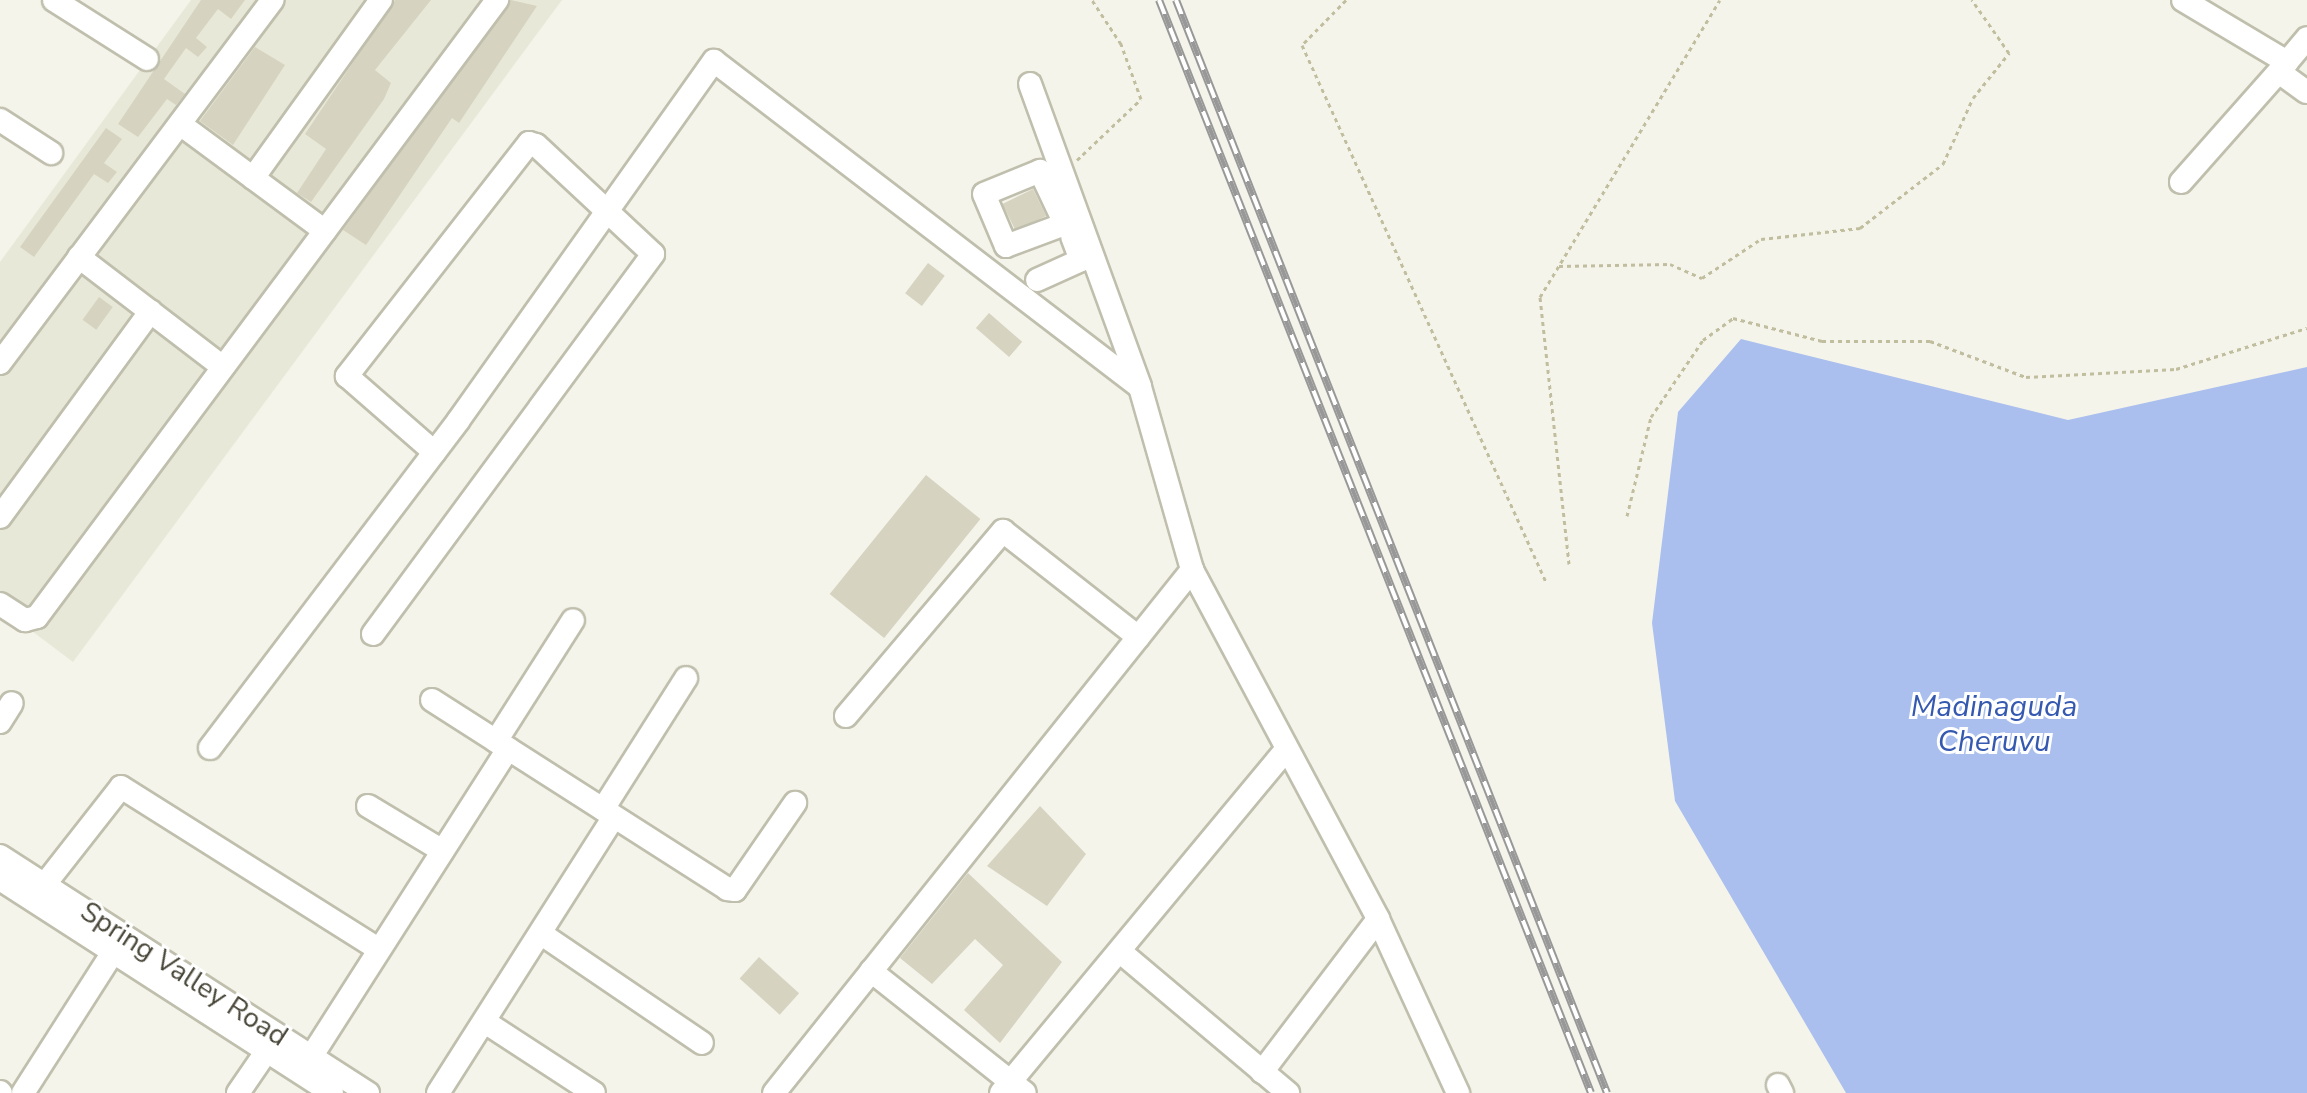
<!DOCTYPE html>
<html>
<head>
<meta charset="utf-8">
<style>
  body { margin:0 }
  #map { position:relative; width:2307px; height:1093px; overflow:hidden; background:#f4f4ea; font-family:"Nunito Sans",sans-serif }
  div>[style] { position:absolute }
  .residential>* { inset:0; background:#e8e8d8 }
  .water>* { inset:0; background:#aabfee }
  .building>* { inset:0; background:#d6d3c0; transform-origin:0 0 }
  .path>* { height:3px; margin-top:-1.5px; transform-origin:0; background:repeating-linear-gradient(90deg,#c1be9f 0 4px,transparent 0 8px) }
  .roads { filter:drop-shadow(2px 0 #c0bfad) drop-shadow(-2px 0 #c0bfad) drop-shadow(0 2px #c0bfad) drop-shadow(0 -2px #c0bfad) }
  .minor>* { height:22px; margin:-11px; padding:0 11px; transform-origin:11px; border-radius:11px; background:#fff }
  .rail>* { height:8px; margin-top:-4px; transform-origin:0; background:repeating-linear-gradient(90deg,#fff 0 15px,#989898 0 30px); box-sizing:border-box; border-block:2px solid #989898 }
  span { translate:-50% -50%; white-space:nowrap; text-align:center; line-height:1.15; -webkit-text-stroke:6px #fff; paint-order:stroke }
  .street-label { font-size:28px; color:#484638 }
  .water-label { font-size:30px; color:#3559b0; font-style:italic }
</style>
</head>
<body>
<div id="map">
  <div class="residential">
    <div style="clip-path:polygon(191px 0,562px 0,73px 662px,0 607px,0 262px)"></div>
  </div>
  <div class="water">
    <div style="clip-path:polygon(1741px 339px,2068px 420px,2307px 367px,2307px 1093px,1846px 1093px,1675px 801px,1652px 623px,1678px 412px)"></div>
  </div>
  <div class="building">
    <div style="clip-path:polygon(201px 0,245px 0,231px 19px,218px 9px,196px 38px,207px 47px,198px 57px,186px 48px,164px 79px,185px 94px,176px 105px,167px 99px,138px 137px,118px 124px)"></div>
    <div style="clip-path:polygon(395px 0,431px 0,375px 70px,391px 83px,384px 99px,311px 202px,297px 193px,326px 149px,305px 134px)"></div>
    <div style="clip-path:polygon(511px 0,537px 6px,459px 123px,452px 118px,366px 245px,343px 230px)"></div>
    <div style="clip-path:polygon(255px 47px,285px 65px,233px 145px,200px 121px)"></div>
    <div style="clip-path:polygon(106px 128px,122px 139px,104px 163px,117px 172px,108px 183px,94px 174px,34px 257px,20px 247px)"></div>
    <div style="left:1033px;top:189px;width:30px;height:34px;rotate:64deg"></div>
    <div style="left:928px;top:263px;width:21px;height:38px;rotate:37deg"></div>
    <div style="left:99px;top:297px;width:17px;height:28px;rotate:36deg"></div>
    <div style="left:989px;top:313px;width:44px;height:20px;rotate:41deg"></div>
    <div style="left:926px;top:475px;width:70px;height:153px;rotate:39deg"></div>
    <div style="clip-path:polygon(1040px 806px,1086px 854px,1047px 906px,987px 866px)"></div>
    <div style="clip-path:polygon(968px 873px,1062px 962px,1000px 1043px,964px 1010px,1003px 965px,975px 939px,932px 984px,900px 958px)"></div>
    <div style="left:759px;top:957px;width:54px;height:29px;rotate:42deg"></div>
  </div>
  <div class="path">
    <div style="left:1346px;top:0;width:63px;rotate:134.4deg"></div>
    <div style="left:1302px;top:45px;width:590px;rotate:65.56deg"></div>
    <div style="left:1077px;top:160px;width:88px;rotate:-43.6deg"></div>
    <div style="left:1141px;top:99px;width:59px;rotate:-110deg"></div>
    <div style="left:1121px;top:44px;width:53px;rotate:-123.4deg"></div>
    <div style="left:1559px;top:266px;width:111px;rotate:-1deg"></div>
    <div style="left:1670px;top:264px;width:35px;rotate:24deg"></div>
    <div style="left:1702px;top:278px;width:71px;rotate:-33.5deg"></div>
    <div style="left:1761px;top:239px;width:100px;rotate:-6.3deg"></div>
    <div style="left:1860px;top:228px;width:105px;rotate:-37.6deg"></div>
    <div style="left:1943px;top:164px;width:72px;rotate:-65.6deg"></div>
    <div style="left:1973px;top:98px;width:58px;rotate:-51.3deg"></div>
    <div style="left:2009px;top:53px;width:65px;rotate:-124.9deg"></div>
    <div style="left:1627px;top:516px;width:102px;rotate:-76.4deg"></div>
    <div style="left:1651px;top:417px;width:93px;rotate:-56deg"></div>
    <div style="left:1703px;top:340px;width:37px;rotate:-36deg"></div>
    <div style="left:1733px;top:318px;width:92px;rotate:14.5deg"></div>
    <div style="left:1822px;top:341px;width:108px"></div>
    <div style="left:1930px;top:341px;width:103px;rotate:20.6deg"></div>
    <div style="left:2026px;top:377px;width:150px;rotate:-3.1deg"></div>
    <div style="left:2176px;top:369px;width:137px;rotate:-17.4deg"></div>
    <div style="left:1569px;top:564px;width:269px;rotate:-96.2deg"></div>
    <div style="left:1540px;top:297px;width:347px;rotate:-58.8deg"></div>
  </div>
  <div class="roads">
    <div class="minor">
      <div style="left:54px;top:0;width:110px;rotate:32.4deg"></div>
      <div style="left:2183px;top:0;width:121px;rotate:30.8deg"></div>
      <div style="left:2287px;top:62px;width:31px;rotate:-50deg"></div>
      <div style="left:2279px;top:72px;width:34px;rotate:36deg"></div>
      <div style="left:1030px;top:84px;width:322px;rotate:70deg"></div>
      <div style="left:1140px;top:387px;width:190px;rotate:74.1deg"></div>
      <div style="left:1192px;top:570px;width:395px;rotate:61.9deg"></div>
      <div style="left:1378px;top:919px;width:192px;rotate:65.3deg"></div>
      <div style="left:0;top:120px;width:61px;rotate:32.9deg"></div>
      <div style="left:180px;top:124px;width:180px;rotate:36.4deg"></div>
      <div style="left:1040px;top:171px;width:59px;rotate:64.7deg"></div>
      <div style="left:1065px;top:224px;width:63px;rotate:159.6deg"></div>
      <div style="left:1006px;top:246px;width:56px;rotate:-112.9deg"></div>
      <div style="left:984px;top:194px;width:61px;rotate:-22.3deg"></div>
      <div style="left:253px;top:178px;width:219px;rotate:-54.3deg"></div>
      <div style="left:2181px;top:182px;width:160px;rotate:-48.5deg"></div>
      <div style="left:79px;top:257px;width:181px;rotate:37.4deg"></div>
      <div style="left:1037px;top:280px;width:48px;rotate:-24.4deg"></div>
      <div style="left:1081px;top:260px;width:25px;rotate:-111deg"></div>
      <div style="left:0;top:363px;width:454px;rotate:-53.1deg"></div>
      <div style="left:0;top:517px;width:255px;rotate:-53.8deg"></div>
      <div style="left:0;top:604px;width:30px;rotate:33deg"></div>
      <div style="left:25px;top:620px;width:12px;rotate:-14deg"></div>
      <div style="left:37px;top:617px;width:770px;rotate:-53.29deg"></div>
      <div style="left:373px;top:634px;width:472px;rotate:-53.6deg"></div>
      <div style="left:653px;top:254px;width:160px;rotate:-137deg"></div>
      <div style="left:536px;top:145px;width:7px;rotate:-164deg"></div>
      <div style="left:529px;top:143px;width:296px;rotate:128deg"></div>
      <div style="left:347px;top:376px;width:116px;rotate:41.1deg"></div>
      <div style="left:432px;top:700px;width:350px;rotate:32.6deg"></div>
      <div style="left:727px;top:889px;width:8px;rotate:7deg"></div>
      <div style="left:735px;top:890px;width:106px;rotate:-55.4deg"></div>
      <div style="left:846px;top:716px;width:243px;rotate:-49.7deg"></div>
      <div style="left:1003px;top:531px;width:172px;rotate:38.1deg"></div>
      <div style="left:0;top:722px;width:22px;rotate:-58deg"></div>
      <div style="left:496px;top:741px;width:143px;rotate:-57.5deg"></div>
      <div style="left:210px;top:748px;width:410px;rotate:-52.8deg"></div>
      <div style="left:458px;top:421px;width:442px;rotate:-54.6deg"></div>
      <div style="left:714px;top:61px;width:536px;rotate:37.43deg"></div>
      <div style="left:368px;top:806px;width:87px;rotate:31deg"></div>
      <div style="left:603px;top:809px;width:155px;rotate:-57.6deg"></div>
      <div style="left:0;top:856px;width:438px;rotate:32.8deg"></div>
      <div style="left:0;top:879px;width:395px;rotate:32.8deg"></div>
      <div style="left:45px;top:884px;width:123px;rotate:-51.9deg"></div>
      <div style="left:121px;top:787px;width:304px;rotate:32.2deg"></div>
      <div style="left:543px;top:935px;width:192px;rotate:34.2deg"></div>
      <div style="left:1123px;top:954px;width:216px;rotate:40.1deg"></div>
      <div style="left:871px;top:971px;width:196px;rotate:38.4deg"></div>
      <div style="left:485px;top:1022px;width:130px;rotate:33.1deg"></div>
      <div style="left:311px;top:1057px;width:366px;rotate:-57.4deg"></div>
      <div style="left:1262px;top:1072px;width:192px;rotate:-52.8deg"></div>
      <div style="left:1778px;top:1085px;width:9px;rotate:63deg"></div>
      <div style="left:0;top:1092px;width:1px;rotate:45deg"></div>
      <div style="left:23px;top:1093px;width:167px;rotate:-57.4deg"></div>
      <div style="left:238px;top:1093px;width:65px;rotate:-55.6deg"></div>
      <div style="left:438px;top:1093px;width:327px;rotate:-57.5deg"></div>
      <div style="left:774px;top:1093px;width:670px;rotate:-51.37deg"></div>
      <div style="left:1001px;top:1093px;width:443px;rotate:-50.3deg"></div>
    </div>
  </div>
  <div class="rail">
    <div style="left:1159px;top:0;width:1175px;rotate:68.43deg"></div>
    <div style="left:1176px;top:0;width:1175px;rotate:68.48deg"></div>
  </div>
  <div class="street-label">
    <span style="left:184px;top:974px;rotate:33deg">Spring Valley Road</span>
  </div>
  <div class="water-label">
    <span style="left:1994px;top:724px">Madinaguda<br>Cheruvu</span>
  </div>
</div>
</body>
</html>
